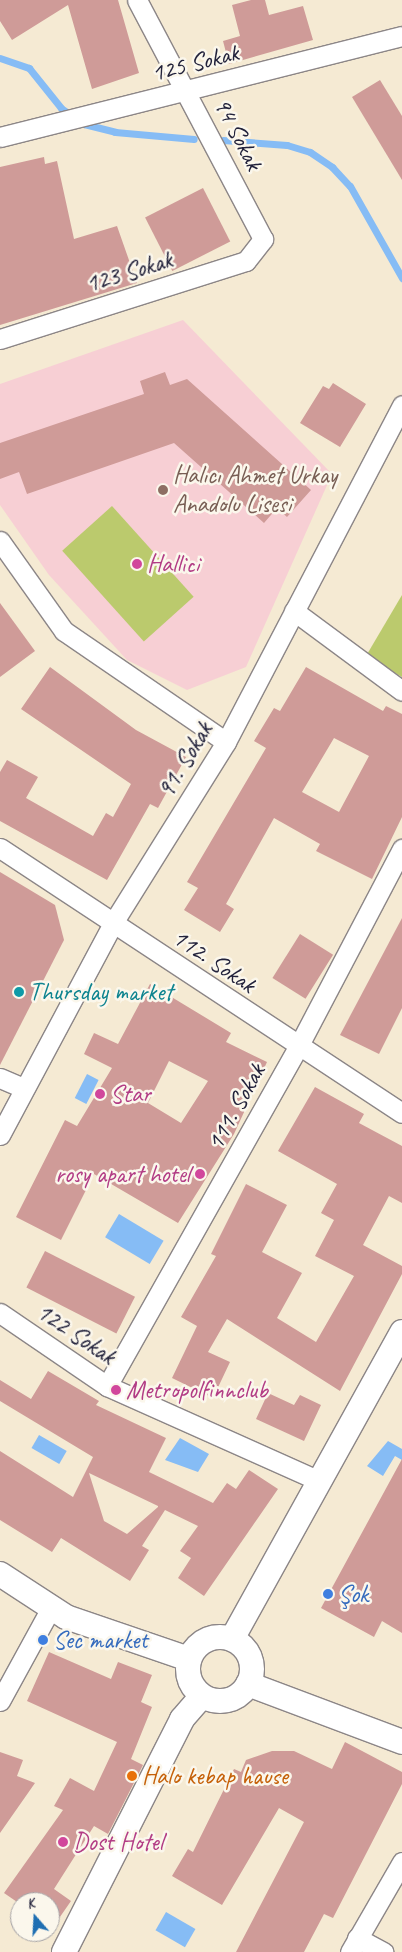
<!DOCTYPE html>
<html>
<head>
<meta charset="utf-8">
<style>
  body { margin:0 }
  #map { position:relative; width:402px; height:1952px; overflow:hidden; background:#f5ead3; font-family:Caveat,sans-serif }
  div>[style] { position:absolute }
  .built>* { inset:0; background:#f7cfd4 }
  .green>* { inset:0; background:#bbca6d; transform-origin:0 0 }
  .water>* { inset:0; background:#86bcf5; transform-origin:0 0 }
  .stream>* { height:7px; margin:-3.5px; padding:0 3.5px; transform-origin:3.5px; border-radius:3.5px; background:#86bcf5 }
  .building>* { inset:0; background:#cf9b98; transform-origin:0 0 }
  .roads { filter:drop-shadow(1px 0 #8c8687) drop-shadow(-1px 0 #8c8687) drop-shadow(0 1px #8c8687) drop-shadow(0 -1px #8c8687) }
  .minor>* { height:19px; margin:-9.5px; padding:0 9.5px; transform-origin:9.5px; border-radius:9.5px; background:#fff }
  .tertiary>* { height:24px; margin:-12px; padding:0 12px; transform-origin:12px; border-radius:12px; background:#fff }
  .tertiary>.ring { margin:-12px; padding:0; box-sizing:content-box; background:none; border:24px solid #fff; border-radius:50% }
  .dots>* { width:14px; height:14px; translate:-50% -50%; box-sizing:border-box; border:2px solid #fbf7ec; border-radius:50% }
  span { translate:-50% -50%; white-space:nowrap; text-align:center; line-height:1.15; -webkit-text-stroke:5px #fbf7ec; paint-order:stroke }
  .street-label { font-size:25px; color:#22223b }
  .education-label { font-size:25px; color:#785e54 }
  .left { translate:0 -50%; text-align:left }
  .hotel-label { font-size:25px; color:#b23c85 }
  .right { translate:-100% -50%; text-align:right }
  .culture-label { font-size:25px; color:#0d838f }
  .shop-label { font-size:25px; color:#366cbe }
  .food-label { font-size:25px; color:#c56008 }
  .north { position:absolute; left:10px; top:1892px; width:50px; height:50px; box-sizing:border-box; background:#fbf7ec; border:1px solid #a4a2a5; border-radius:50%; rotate:341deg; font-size:14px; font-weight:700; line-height:20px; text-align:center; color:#22223b }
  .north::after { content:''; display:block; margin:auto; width:18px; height:22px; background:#1f6fb2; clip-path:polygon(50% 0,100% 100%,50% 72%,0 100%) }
</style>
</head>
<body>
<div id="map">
  <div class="built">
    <div style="clip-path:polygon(183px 320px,332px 474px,246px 667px,187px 690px,127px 660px,49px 575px,0 505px,0 384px)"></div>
  </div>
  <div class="green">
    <div style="left:112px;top:506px;width:122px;height:67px;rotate:48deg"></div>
    <div style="clip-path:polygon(402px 595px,402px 677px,366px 656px)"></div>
  </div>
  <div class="water">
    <div style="left:87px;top:1074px;width:13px;height:27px;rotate:27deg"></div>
    <div style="left:119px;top:1214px;width:52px;height:27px;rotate:31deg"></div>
    <div style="left:39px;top:1435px;width:32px;height:15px;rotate:30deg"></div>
    <div style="clip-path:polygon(180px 1438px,209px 1454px,198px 1472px,165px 1460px)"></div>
    <div style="clip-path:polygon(388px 1441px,402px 1449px,402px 1460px,395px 1456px,383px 1476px,367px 1466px)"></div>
    <div style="left:166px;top:1912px;width:34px;height:21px;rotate:30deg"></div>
  </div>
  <div class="stream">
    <div style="left:0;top:58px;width:31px;rotate:19deg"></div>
    <div style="left:29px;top:68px;width:51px;rotate:51.3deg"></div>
    <div style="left:61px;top:108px;width:28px;rotate:35deg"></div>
    <div style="left:84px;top:124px;width:32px;rotate:14deg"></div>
    <div style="left:115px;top:132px;width:79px;rotate:5.1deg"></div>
    <div style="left:223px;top:140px;width:64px;rotate:4.5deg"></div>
    <div style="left:287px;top:145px;width:24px;rotate:17deg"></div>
    <div style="left:310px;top:152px;width:27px;rotate:34deg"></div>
    <div style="left:332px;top:167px;width:26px;rotate:47deg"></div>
    <div style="left:350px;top:186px;width:106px;rotate:60.5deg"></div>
  </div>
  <div class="building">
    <div style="clip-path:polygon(0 0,118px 0,139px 73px,92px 89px,68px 5px,12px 40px,0 21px)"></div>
    <div style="clip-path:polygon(251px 0,265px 0,269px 15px,303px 6px,313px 40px,229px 64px,223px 41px,240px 36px,232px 5px)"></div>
    <div style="clip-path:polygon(380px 80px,402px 116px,402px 180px,352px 97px)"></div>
    <div style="clip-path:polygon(44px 157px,45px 164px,57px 161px,74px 239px,117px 226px,137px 283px,0 325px,0 167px)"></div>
    <div style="left:203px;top:188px;width:60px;height:65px;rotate:63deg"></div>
    <div style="clip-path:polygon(165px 372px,170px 385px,187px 379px,311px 490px,287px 517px,277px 508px,264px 523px,174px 443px,27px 494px,19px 472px,0 479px,0 443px,144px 394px,140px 381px)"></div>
    <div style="clip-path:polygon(333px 383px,366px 404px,340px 447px,300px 423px,323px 386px,329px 389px)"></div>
    <div style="clip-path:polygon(0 603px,35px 651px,0 677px)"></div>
    <div style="clip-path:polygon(50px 667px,136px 730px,186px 757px,158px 808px,150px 804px,107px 880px,0 821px,0 772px,7px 760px,38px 777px,26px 798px,93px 836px,106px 813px,113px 817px,131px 784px,21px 709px)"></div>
    <div style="clip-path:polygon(evenodd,306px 667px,383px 711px,386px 706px,402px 714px,402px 817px,372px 879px,316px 851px,320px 844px,274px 818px,226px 904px,234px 909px,220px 932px,184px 910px,198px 888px,187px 882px,266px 748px,254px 741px,274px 708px,280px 711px,306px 667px,334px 738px,369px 756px,339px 812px,302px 792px,334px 738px)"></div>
    <div style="clip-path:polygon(0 872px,55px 905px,64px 940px,0 1065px)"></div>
    <div style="clip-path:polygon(402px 918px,402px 1008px,379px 1054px,340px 1035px)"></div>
    <div style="left:300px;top:934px;width:39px;height:52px;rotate:32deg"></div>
    <div style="clip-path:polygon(evenodd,150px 984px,231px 1033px,226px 1042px,267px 1062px,234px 1134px,178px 1223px,94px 1174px,61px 1240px,16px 1217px,65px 1120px,77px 1126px,112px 1068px,84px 1054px,94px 1033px,118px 1044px,150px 984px,169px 1061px,208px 1081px,181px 1123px,148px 1103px,169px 1061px)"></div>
    <div style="clip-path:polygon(315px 1087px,364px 1114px,359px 1123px,402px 1146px,402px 1203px,389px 1196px,363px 1245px,402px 1266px,402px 1274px,340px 1391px,227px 1319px,208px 1352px,230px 1362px,213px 1398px,172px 1378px,197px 1326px,181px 1317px,216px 1256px,211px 1254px,246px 1184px,287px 1205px,262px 1252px,302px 1273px,277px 1318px,316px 1342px,354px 1276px,315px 1256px,334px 1220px,321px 1213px,337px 1184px,278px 1151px)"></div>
    <div style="left:45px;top:1251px;width:101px;height:41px;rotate:27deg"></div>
    <div style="clip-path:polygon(evenodd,48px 1371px,99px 1401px,96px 1405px,166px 1438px,149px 1472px,213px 1503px,227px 1483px,236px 1489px,249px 1470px,278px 1489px,204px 1596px,178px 1578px,191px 1558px,180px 1551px,198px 1526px,165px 1510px,142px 1546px,149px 1550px,130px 1581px,61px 1538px,52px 1552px,0 1520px,0 1451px,73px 1497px,93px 1457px,0 1401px,0 1380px,31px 1399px,48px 1371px,89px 1473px,158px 1506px,158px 1507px,127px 1534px,104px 1521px,89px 1473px)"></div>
    <div style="clip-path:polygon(268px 1393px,294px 1405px,300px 1395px,321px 1405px,304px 1441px,256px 1419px)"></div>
    <div style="clip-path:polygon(402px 1459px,402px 1633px,382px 1621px,374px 1637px,321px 1608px)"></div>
    <div style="clip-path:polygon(49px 1652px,111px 1679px,118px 1662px,152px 1675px,141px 1702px,152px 1707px,131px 1759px,143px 1765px,108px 1834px,94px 1826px,54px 1889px,71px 1901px,53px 1927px,50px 1902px,20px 1904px,4px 1893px,63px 1810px,54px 1806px,70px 1778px,94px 1791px,117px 1742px,27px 1701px)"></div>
    <div style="clip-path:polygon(345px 1742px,402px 1772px,402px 1784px,333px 1918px,324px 1914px,304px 1952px,236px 1952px,304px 1822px,279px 1808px,222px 1905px,172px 1876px,188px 1849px,193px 1852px,234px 1769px,241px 1772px,246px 1760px,272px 1751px,294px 1751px,332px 1769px)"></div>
    <div style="clip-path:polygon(0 1752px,23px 1760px,17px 1776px,35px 1783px,0 1833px)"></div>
  </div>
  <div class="roads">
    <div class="minor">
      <div style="left:0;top:137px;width:414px;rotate:-14.1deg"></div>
      <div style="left:0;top:339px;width:258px;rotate:-17.6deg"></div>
      <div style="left:246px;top:261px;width:28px;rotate:-52deg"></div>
      <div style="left:263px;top:239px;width:270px;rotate:-117.8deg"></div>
      <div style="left:0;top:541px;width:110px;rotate:54.6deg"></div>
      <div style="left:64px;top:631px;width:196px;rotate:34.4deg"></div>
      <div style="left:294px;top:611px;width:134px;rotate:36.5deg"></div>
      <div style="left:0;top:848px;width:481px;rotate:33.4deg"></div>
      <div style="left:0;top:1078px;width:26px;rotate:23deg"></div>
      <div style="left:0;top:1135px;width:240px;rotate:-61.9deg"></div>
      <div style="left:113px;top:923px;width:213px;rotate:-58deg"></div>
      <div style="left:226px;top:742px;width:380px;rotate:-62.4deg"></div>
      <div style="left:0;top:1313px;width:130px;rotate:34.3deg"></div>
      <div style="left:107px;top:1386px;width:230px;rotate:24.1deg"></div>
      <div style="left:107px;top:1386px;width:389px;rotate:-60.6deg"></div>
      <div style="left:298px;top:1047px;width:224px;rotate:-62.3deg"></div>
      <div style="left:0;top:1701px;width:106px;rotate:-61.3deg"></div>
      <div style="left:357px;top:1938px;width:30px;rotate:28deg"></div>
      <div style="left:350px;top:1952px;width:104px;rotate:-60deg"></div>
    </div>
    <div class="tertiary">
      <div style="left:0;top:1574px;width:79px;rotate:33.1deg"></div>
      <div style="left:66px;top:1617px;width:130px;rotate:18.9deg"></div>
      <div class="ring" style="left:188px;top:1637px;width:40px;height:40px"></div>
      <div style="left:232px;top:1639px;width:351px;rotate:-61deg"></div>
      <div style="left:248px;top:1684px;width:165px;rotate:20.6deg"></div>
      <div style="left:64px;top:1952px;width:261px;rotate:-63.1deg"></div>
      <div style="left:182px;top:1719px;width:30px;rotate:-49deg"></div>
    </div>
  </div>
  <div class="dots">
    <div style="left:163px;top:490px;background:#8d6e63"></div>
    <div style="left:137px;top:564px;background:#d1479c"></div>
    <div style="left:19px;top:992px;background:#0f9aa8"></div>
    <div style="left:100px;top:1094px;background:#d1479c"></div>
    <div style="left:200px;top:1174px;background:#d1479c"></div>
    <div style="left:116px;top:1390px;background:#d1479c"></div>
    <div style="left:328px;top:1594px;background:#3f7fe0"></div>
    <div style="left:43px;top:1640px;background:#3f7fe0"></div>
    <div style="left:132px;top:1776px;background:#e8710a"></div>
    <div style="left:63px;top:1842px;background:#d1479c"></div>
  </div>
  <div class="street-label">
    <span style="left:195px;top:63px;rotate:-14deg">125 Sokak</span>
    <span style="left:238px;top:134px;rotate:63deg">94 Sokak</span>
    <span style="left:129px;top:272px;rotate:-17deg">123 Sokak</span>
    <span style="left:185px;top:760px;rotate:-59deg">91. Sokak</span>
    <span style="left:214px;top:961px;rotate:34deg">112. Sokak</span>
    <span style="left:236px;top:1107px;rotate:-61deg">111. Sokak</span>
    <span style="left:76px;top:1334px;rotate:34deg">122 Sokak</span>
  </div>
  <div class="education-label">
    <span class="left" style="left:173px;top:490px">Halıcı Ahmet Urkay<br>Anadolu Lisesi</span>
  </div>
  <div class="hotel-label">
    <span class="left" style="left:147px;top:564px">Hallici</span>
    <span class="left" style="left:110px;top:1094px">Star</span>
    <span class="right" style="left:190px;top:1174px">rosy apart hotel</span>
    <span class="left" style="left:126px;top:1390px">Metropolfinnclub</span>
    <span class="left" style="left:73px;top:1842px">Dost Hotel</span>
  </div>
  <div class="culture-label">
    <span class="left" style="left:29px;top:992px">Thursday market</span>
  </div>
  <div class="shop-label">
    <span class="left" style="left:338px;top:1594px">Şok</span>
    <span class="left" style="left:53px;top:1640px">Sec market</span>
  </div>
  <div class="food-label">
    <span class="left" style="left:142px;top:1776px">Halo kebap hause</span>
  </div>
  <div class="north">K</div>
</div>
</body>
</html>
